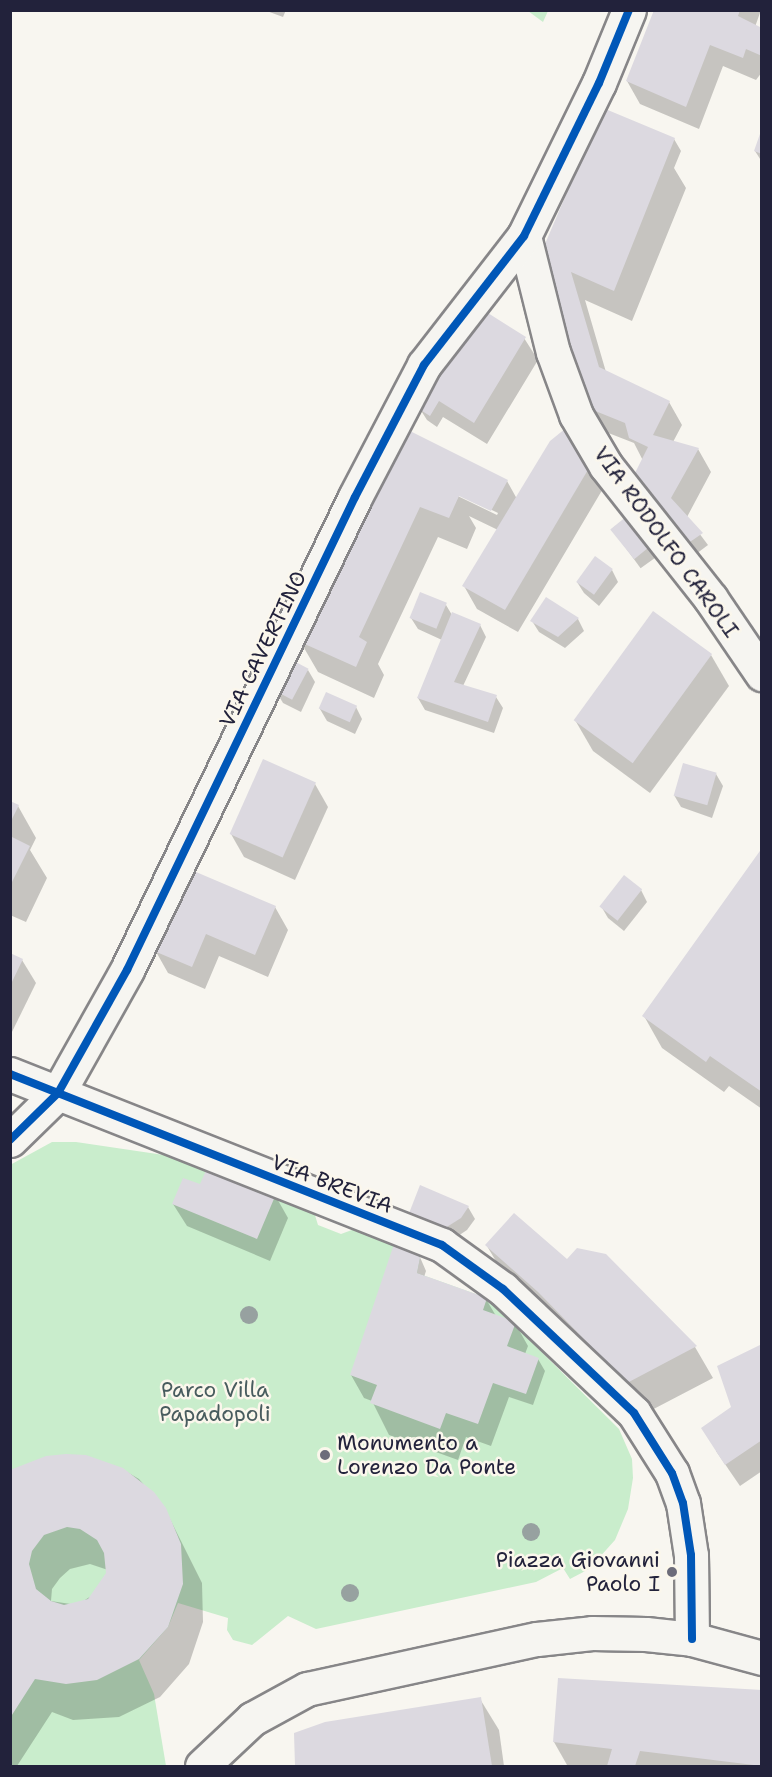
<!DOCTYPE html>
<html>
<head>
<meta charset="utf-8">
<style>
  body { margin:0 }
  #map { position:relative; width:772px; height:1777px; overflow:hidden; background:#f8f6f0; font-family:"Shantell Sans",sans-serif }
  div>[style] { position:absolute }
  .green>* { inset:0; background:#c9edcc }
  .shadow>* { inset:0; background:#0003; transform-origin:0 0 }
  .building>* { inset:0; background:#dcd9e0; transform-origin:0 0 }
  .roads { filter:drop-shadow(2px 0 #878688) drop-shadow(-2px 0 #878688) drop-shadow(0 2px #878688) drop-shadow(0 -2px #878688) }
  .minor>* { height:33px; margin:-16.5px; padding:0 16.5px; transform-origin:16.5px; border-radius:16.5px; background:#f6f5f1 }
  .cycleway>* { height:8px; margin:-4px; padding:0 4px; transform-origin:4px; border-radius:4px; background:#0057b8 }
  .trees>* { width:18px; height:18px; margin:-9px; border-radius:50%; background:#97a1a0 }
  .dots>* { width:16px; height:16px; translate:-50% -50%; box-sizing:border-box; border:3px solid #fbf7ec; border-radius:50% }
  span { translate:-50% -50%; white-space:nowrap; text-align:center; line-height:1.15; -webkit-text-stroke:5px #fbf7ec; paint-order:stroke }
  .street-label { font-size:21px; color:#22223b }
  .park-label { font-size:21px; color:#485c5e }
  .poi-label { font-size:21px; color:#22223b }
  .left { translate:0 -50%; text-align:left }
  .right { translate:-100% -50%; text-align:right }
  .frame { position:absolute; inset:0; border:12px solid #22223b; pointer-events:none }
</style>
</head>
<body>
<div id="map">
  <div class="green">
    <div style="clip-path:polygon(528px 11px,548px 11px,543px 22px)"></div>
    <div style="clip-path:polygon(52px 1142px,76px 1142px,191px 1159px,314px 1212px,318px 1225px,341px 1234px,360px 1227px,417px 1247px,420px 1258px,417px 1273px,487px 1298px,619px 1429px,632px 1459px,633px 1478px,628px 1509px,615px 1540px,589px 1569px,570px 1579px,563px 1568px,536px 1582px,316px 1629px,288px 1616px,252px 1645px,233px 1640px,227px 1630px,228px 1618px,178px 1603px,168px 1627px,139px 1660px,154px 1694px,166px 1766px,11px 1766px,10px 1165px)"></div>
  </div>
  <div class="shadow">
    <div style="clip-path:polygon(264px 10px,286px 10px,283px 17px)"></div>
    <div style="clip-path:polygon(656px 10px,761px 10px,755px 27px,762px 30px,762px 72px,756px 80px,723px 66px,699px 129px,640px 104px,627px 81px)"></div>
    <div style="clip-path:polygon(762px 135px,762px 162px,755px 151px)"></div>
    <div style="clip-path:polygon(674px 139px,681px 151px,674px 168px,686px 188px,632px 321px,585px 300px,606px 372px,669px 402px,682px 425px,673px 442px,698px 449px,711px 472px,687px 517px,708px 545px,692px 557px,634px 443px,593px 427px,541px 258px)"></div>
    <div style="clip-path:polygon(524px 338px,538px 360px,487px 444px,443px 417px,437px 427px,427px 420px,420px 409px)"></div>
    <div style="clip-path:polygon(evenodd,571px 426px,604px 487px,518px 632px,477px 609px,464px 586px,498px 530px,469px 516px,476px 528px,467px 549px,438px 537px,378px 664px,384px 675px,374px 698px,318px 672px,300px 641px,365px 500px,372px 503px,405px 430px,507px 481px,517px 499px,551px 442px,571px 426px,408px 469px,498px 513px,497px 515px,408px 472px,408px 469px)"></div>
    <div style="left:632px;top:514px;width:49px;height:25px;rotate:54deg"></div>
    <div style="clip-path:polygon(612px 570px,618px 582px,599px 606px,584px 593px,577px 582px)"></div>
    <div style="clip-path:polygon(547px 599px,578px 619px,584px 631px,565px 648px,539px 632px,532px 621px)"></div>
    <div style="clip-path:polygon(446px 605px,452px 615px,480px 625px,486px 637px,463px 686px,496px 697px,503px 708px,494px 733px,425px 710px,418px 698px,442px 640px,418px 629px,411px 618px)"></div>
    <div style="clip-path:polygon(711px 655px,729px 686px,650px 793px,593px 751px,575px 720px)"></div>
    <div style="clip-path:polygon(308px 670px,315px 682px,301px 712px,283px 703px,276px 691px)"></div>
    <div style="clip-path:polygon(356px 707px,362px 719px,355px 734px,327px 721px,320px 709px)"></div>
    <div style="clip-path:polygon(716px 774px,723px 786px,712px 818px,681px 807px,674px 795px)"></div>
    <div style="clip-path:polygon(315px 784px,328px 807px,295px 880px,244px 857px,231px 834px)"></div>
    <div style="clip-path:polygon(10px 803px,18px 806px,36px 838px,30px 850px,47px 878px,26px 922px,10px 915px)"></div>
    <div style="clip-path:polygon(762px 850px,762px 1109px,729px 1086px,724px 1092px,662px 1048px,644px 1016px)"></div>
    <div style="clip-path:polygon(641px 890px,647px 902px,624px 931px,608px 918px,601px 906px)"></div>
    <div style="clip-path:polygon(275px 907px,288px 930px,268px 977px,219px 956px,205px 989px,168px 973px,155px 950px)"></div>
    <div style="clip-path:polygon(10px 954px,22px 960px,36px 983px,10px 1036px)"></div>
    <div style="clip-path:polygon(275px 1195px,288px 1218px,270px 1261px,187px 1226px,173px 1204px)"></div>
    <div style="clip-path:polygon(468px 1207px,475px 1219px,467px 1230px,449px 1242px,415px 1233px)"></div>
    <div style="clip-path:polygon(487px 1246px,567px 1261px,605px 1256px,695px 1347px,713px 1378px,646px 1413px,500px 1268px)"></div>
    <div style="clip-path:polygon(416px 1248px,426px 1271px,424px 1277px,486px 1299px,496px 1316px,515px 1323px,528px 1346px,525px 1354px,538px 1359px,545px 1371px,533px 1405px,509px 1397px,491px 1446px,466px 1437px,458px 1460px,389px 1435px,372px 1401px,364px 1398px,351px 1375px)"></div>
    <div style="clip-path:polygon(762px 1346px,762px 1471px,740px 1486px,716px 1451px)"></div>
    <div style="clip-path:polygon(evenodd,122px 1469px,139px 1479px,165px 1509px,202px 1583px,203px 1622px,189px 1664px,160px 1697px,119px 1717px,73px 1720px,52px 1712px,17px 1766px,10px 1766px,10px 1471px,122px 1469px,90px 1564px,108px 1570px,99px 1591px,77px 1605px,51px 1601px,52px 1589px,60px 1578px,70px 1569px,90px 1564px)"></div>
    <div style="clip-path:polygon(762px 1691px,762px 1766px,567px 1765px,554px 1742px)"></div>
    <div style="clip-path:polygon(480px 1699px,499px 1730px,504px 1766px,296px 1766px,295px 1734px)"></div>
  </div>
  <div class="building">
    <div style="clip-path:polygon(654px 10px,740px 10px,738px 16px,762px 28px,762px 56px,746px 49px,743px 58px,710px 45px,686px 107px,626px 81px)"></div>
    <div style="clip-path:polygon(603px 108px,675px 138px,614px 291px,571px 272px,599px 367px,670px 401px,653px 435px,699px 448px,671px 498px,703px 533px,684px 546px,631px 481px,648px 447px,629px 438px,625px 423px,578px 404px,547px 273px,550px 263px,539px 258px)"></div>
    <div style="clip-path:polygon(761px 131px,762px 131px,762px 154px,754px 151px)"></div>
    <div style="clip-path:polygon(480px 308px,526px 337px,474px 423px,439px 401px,430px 416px,419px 409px)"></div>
    <div style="clip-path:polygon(571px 424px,592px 463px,505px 610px,462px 586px,550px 441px)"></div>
    <div style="clip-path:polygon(404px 428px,508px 480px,491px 511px,459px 496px,449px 518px,420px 507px,359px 637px,367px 642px,356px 667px,298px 641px)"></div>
    <div style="left:632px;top:512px;width:38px;height:28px;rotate:51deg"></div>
    <div style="left:595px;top:556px;width:22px;height:32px;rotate:36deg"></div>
    <div style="left:420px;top:592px;width:29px;height:28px;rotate:22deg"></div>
    <div style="clip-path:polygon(546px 597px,579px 618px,558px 637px,530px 621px)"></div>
    <div style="left:653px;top:611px;width:73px;height:135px;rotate:36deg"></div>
    <div style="clip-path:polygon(452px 612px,481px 624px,454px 682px,497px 695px,488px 722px,417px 698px)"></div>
    <div style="left:290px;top:659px;width:21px;height:35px;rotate:28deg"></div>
    <div style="left:326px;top:692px;width:34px;height:18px;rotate:24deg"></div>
    <div style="left:263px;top:759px;width:58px;height:82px;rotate:24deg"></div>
    <div style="left:683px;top:763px;width:35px;height:34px;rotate:16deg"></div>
    <div style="clip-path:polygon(10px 801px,19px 805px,10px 823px)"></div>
    <div style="clip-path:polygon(10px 836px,30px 846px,10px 886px)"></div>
    <div style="clip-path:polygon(762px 848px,762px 1092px,710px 1056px,706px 1062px,642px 1016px)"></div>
    <div style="clip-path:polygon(189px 869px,276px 906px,255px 955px,206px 934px,192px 967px,154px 951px)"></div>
    <div style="left:624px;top:875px;width:23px;height:40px;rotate:38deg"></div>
    <div style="clip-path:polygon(10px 953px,23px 959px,10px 986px)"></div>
    <div style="clip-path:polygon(208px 1166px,276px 1194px,257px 1239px,172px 1204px,183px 1178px,200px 1184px)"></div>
    <div style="clip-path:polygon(420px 1185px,469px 1206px,461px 1218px,442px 1230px,406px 1221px)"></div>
    <div style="clip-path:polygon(514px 1213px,567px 1259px,577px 1248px,606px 1254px,697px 1346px,627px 1383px,538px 1292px,485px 1245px)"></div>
    <div style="clip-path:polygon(395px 1241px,417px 1247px,420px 1258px,417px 1273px,487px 1298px,483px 1310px,516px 1322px,507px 1346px,539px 1358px,526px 1394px,493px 1383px,478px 1424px,446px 1413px,440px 1429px,370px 1403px,377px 1385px,350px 1375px)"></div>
    <div style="clip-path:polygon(762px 1344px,762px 1440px,725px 1465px,701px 1428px,731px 1407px,717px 1366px)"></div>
    <div style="clip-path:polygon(evenodd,66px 1454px,86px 1455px,123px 1468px,154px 1492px,166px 1508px,181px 1544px,183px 1584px,168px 1627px,139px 1659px,97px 1680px,66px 1684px,35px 1679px,10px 1718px,10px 1470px,46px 1456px,66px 1454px,67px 1527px,80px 1529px,97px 1540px,104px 1553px,106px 1573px,88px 1599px,64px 1605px,51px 1601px,36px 1589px,29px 1564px,32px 1551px,44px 1535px,67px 1527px)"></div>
    <div style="clip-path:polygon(558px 1678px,762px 1690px,762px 1766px,640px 1751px,635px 1766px,607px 1766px,612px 1749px,553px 1742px)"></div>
    <div style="clip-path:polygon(481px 1697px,492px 1766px,295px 1766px,294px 1733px,325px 1722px)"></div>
  </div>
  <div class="roads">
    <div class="minor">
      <div style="left:524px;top:236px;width:120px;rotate:76deg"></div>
      <div style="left:553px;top:352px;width:67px;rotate:69.9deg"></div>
      <div style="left:576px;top:415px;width:59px;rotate:59.5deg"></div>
      <div style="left:606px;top:466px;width:169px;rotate:51.7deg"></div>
      <div style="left:711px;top:599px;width:91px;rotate:55.8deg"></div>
      <div style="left:10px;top:1074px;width:465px;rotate:21.6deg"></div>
      <div style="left:442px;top:1245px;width:75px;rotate:35.8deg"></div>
      <div style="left:503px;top:1289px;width:180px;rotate:43.4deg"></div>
      <div style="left:634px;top:1413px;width:71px;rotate:57.7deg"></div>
      <div style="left:672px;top:1473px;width:32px;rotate:70deg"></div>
      <div style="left:683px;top:1503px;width:53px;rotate:81.3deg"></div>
      <div style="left:691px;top:1555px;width:84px;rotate:89.3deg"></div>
      <div style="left:10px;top:1140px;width:67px;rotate:-44.4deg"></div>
      <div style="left:58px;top:1093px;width:141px;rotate:-60.7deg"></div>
      <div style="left:127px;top:970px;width:525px;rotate:-64.26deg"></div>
      <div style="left:355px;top:497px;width:149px;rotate:-62.4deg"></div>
      <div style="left:424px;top:365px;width:163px;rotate:-52.2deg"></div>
      <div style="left:524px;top:236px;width:170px;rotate:-63.9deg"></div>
      <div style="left:599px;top:83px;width:79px;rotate:-67.7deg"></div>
      <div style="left:202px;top:1766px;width:69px;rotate:-43.2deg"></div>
      <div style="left:252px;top:1719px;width:63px;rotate:-28.6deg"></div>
      <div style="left:307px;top:1689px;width:235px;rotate:-12.3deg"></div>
      <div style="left:537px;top:1639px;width:55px;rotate:-6.2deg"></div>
      <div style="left:592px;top:1633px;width:54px;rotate:1.1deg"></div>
      <div style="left:646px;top:1634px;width:46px;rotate:6.2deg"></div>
      <div style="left:692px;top:1639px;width:73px;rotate:15.2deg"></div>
    </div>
  </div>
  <div class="cycleway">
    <div style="left:10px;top:1074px;width:465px;rotate:21.6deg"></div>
    <div style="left:442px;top:1245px;width:75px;rotate:35.8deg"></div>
    <div style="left:503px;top:1289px;width:180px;rotate:43.4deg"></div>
    <div style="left:634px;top:1413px;width:71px;rotate:57.7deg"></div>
    <div style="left:672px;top:1473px;width:32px;rotate:70deg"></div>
    <div style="left:683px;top:1503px;width:53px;rotate:81.3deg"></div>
    <div style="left:691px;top:1555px;width:84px;rotate:89.3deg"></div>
    <div style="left:10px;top:1140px;width:67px;rotate:-44.4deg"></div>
    <div style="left:58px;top:1093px;width:141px;rotate:-60.7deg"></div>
    <div style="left:127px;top:970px;width:525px;rotate:-64.26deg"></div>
    <div style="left:355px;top:497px;width:149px;rotate:-62.4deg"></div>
    <div style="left:424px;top:365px;width:163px;rotate:-52.2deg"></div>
    <div style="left:524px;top:236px;width:170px;rotate:-63.9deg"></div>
    <div style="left:599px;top:83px;width:79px;rotate:-67.7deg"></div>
  </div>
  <div class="trees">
    <div style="left:249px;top:1315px"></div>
    <div style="left:531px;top:1532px"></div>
    <div style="left:350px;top:1593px"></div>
  </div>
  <div class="dots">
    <div style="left:325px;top:1455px;background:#6d6c7a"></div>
    <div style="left:672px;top:1572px;background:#6d6c7a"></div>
  </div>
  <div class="street-label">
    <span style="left:666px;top:542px;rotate:54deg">VIA RODOLFO CAROLI</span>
    <span style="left:263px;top:649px;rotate:-64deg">VIA CAVERTINO</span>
    <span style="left:332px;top:1184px;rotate:21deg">VIA BREVIA</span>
  </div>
  <div class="park-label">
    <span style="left:215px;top:1402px">Parco Villa<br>Papadopoli</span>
  </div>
  <div class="poi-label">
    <span class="left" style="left:337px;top:1455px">Monumento a<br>Lorenzo Da Ponte</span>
    <span class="right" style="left:660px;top:1572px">Piazza Giovanni<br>Paolo I</span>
  </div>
  <div class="frame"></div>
</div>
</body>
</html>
